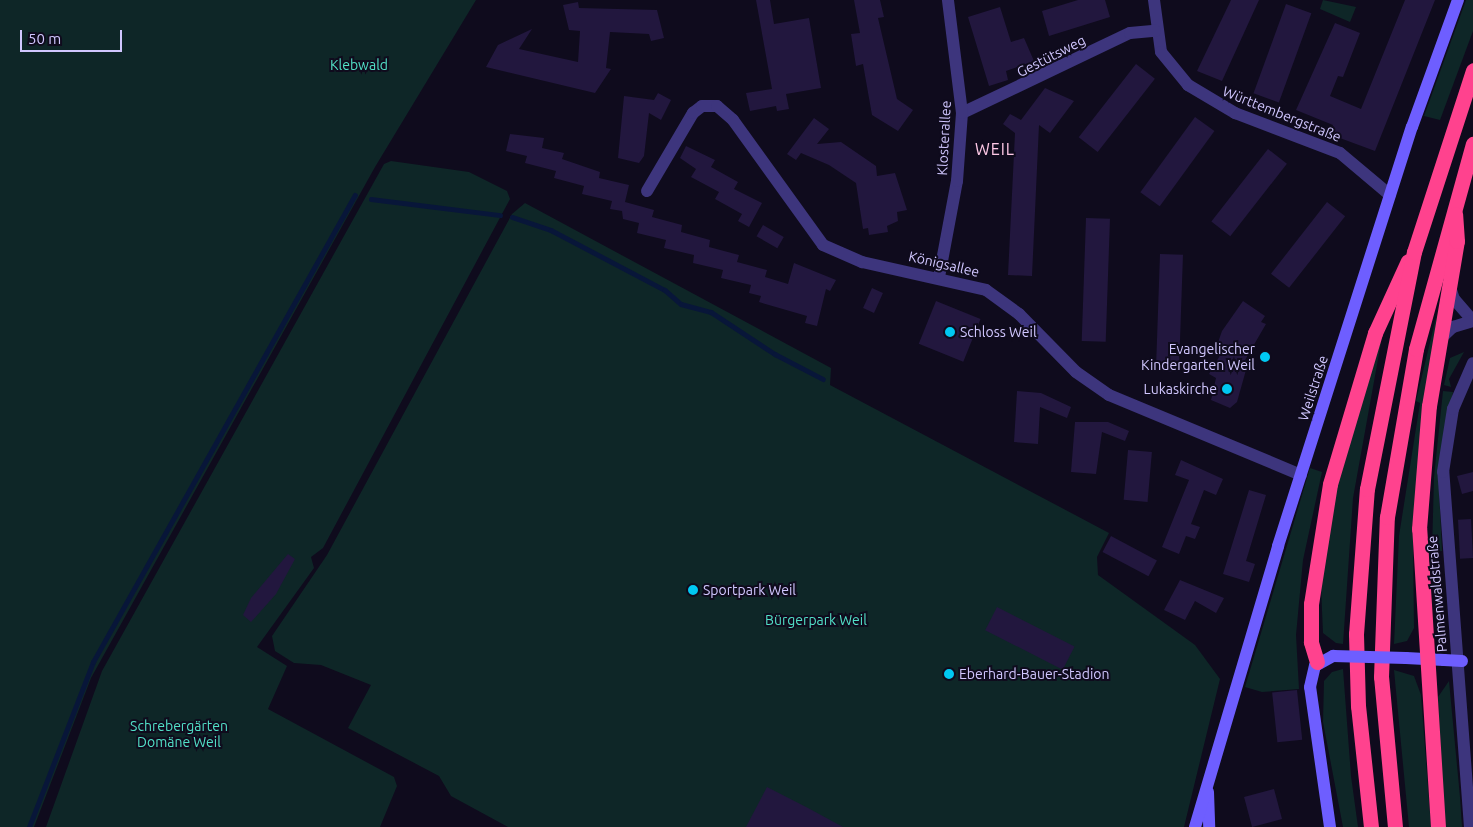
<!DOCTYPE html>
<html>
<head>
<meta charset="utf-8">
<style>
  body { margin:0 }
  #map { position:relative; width:1473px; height:827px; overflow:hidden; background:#0f0b1d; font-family:Ubuntu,sans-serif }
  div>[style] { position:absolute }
  .green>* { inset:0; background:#0e2627 }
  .stream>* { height:4.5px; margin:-2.25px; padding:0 2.25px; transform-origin:2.25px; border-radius:2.25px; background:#081639 }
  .building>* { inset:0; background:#22173e; transform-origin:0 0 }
  .street>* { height:12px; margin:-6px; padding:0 6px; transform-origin:6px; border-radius:6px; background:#3d357d }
  .secondary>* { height:12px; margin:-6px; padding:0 6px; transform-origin:6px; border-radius:6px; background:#6e5eff }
  .highway>* { height:15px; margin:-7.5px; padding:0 7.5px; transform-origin:7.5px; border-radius:7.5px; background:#ff428e }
  .secondary-bridge>* { height:12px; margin:-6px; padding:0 6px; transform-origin:6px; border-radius:6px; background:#6e5eff }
  .dots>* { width:14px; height:14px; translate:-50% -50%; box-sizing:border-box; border:2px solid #0f0b1d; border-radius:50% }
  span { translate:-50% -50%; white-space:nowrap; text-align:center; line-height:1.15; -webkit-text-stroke:4px #0f0b1d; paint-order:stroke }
  .street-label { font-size:14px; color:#d1c7ff }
  .park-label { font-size:14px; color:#52e0c7 }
  .poi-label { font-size:14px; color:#d1c7ff }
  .left { translate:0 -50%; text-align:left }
  .right { translate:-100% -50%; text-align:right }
  .quarter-label { font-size:16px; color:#ffc9e7; letter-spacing:1px }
  .scale { position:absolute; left:20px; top:30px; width:102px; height:22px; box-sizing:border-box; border:2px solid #d1c7ff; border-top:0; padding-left:6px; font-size:15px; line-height:18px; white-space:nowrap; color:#d1c7ff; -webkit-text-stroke:4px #0f0b1d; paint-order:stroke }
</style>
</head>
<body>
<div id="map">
  <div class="green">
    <div style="clip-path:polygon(0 0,476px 0,375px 167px,91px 678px,34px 827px,0 827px)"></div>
    <div style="clip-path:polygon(1323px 0,1356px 7px,1350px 22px,1320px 9px)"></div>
    <div style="clip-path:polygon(1466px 0,1473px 0,1473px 31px,1440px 120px,1424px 116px)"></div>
    <div style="clip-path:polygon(391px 161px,469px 172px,507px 191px,510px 199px,323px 548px,311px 557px,314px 568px,257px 647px,287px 666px,268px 709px,394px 777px,397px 786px,380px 827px,46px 827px,102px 671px,384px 164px)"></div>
    <div style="clip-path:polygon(525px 203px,831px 368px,830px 385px,1109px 533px,1097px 557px,1098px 575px,1195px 645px,1220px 679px,1184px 827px,508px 827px,451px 796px,439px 776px,348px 728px,371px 685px,321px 665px,294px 663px,275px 651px,272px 636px,327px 555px,512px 214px)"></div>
    <div style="clip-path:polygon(1437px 313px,1413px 542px,1414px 628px,1407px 641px,1394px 644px,1399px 536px,1420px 403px,1416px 401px)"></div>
    <div style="clip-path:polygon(1382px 337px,1353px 498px,1343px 644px,1336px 643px,1323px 633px,1321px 587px,1338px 479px)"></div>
    <div style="clip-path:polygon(1464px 352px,1449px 379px,1451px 387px,1444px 385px,1450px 358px)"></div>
    <div style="clip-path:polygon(1443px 391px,1453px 392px,1438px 468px,1442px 551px,1432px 552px,1434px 477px)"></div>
    <div style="clip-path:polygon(1310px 468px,1322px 472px,1303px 560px,1296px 635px,1299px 689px,1262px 692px,1245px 687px)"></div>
    <div style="clip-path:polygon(1343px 669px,1351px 776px,1358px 827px,1343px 827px,1323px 722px,1324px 681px,1332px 672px)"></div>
    <div style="clip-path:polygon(1394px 670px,1414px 676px,1421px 695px,1431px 827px,1409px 827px)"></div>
    <div style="clip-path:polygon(1449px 681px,1460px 797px,1462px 827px,1444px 827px,1438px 697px)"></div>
  </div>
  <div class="stream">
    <div style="left:371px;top:199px;width:130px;rotate:7.1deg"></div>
    <div style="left:512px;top:217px;width:41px;rotate:18.4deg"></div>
    <div style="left:551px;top:230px;width:129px;rotate:27.8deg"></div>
    <div style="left:665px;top:290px;width:21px;rotate:41deg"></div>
    <div style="left:681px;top:304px;width:31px;rotate:15deg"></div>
    <div style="left:711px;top:312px;width:77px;rotate:33.3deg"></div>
    <div style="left:775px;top:354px;width:54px;rotate:27.5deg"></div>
    <div style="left:29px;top:827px;width:177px;rotate:-68.8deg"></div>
    <div style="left:93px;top:662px;width:535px;rotate:-60.71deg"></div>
  </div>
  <div class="building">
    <div style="clip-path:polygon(756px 0,770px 0,774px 24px,809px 18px,821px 88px,786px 94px,789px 109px,777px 111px,776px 106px,750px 111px,746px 93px,772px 89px)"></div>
    <div style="clip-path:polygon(854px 0,880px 0,884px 17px,878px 18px,897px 99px,913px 110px,898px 131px,872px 115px,863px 64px,856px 66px,851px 34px,860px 33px)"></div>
    <div style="clip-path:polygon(1078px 0,1105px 0,1110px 17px,1049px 36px,1042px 11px)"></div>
    <div style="clip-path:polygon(1231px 0,1259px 0,1222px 81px,1197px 71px)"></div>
    <div style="clip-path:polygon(1405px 0,1435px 0,1375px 151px,1329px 134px,1333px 125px,1296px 110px,1335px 23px,1360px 33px,1343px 77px,1338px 76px,1330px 96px,1361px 109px)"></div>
    <div style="clip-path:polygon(578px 2px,579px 8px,657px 10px,664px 38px,651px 41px,649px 34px,610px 32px,606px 68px,611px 69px,595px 93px,486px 67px,498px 45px,532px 29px,519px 49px,578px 62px,580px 31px,569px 30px,563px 5px)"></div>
    <div style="left:1286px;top:4px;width:27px;height:95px;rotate:20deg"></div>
    <div style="clip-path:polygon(1000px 7px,1011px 42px,1024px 38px,1034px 61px,1006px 71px,1008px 80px,989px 86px,968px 17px)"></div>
    <div style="left:1136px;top:64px;width:24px;height:93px;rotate:38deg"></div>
    <div style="clip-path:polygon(1045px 88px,1074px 101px,1050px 133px,1039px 125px,1032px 276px,1008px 275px,1015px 133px,1003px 124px,1010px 114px,1021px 120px)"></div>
    <div style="clip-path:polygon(658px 93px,671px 100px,661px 120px,649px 113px,644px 156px,639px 163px,618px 158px,624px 96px,654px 100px)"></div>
    <div style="left:1195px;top:117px;width:24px;height:93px;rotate:36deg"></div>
    <div style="clip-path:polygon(814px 118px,829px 129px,817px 144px,841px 142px,876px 166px,877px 176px,895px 173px,907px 210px,897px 212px,898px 221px,887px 226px,888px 232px,869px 235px,868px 228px,863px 229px,856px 183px,829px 165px,801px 153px,796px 160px,787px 154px)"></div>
    <div style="clip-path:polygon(510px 134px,544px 138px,542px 148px,564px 153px,562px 159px,600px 172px,599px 178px,629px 185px,625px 202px,654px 210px,652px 217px,682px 225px,681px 232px,710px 240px,709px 247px,739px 255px,737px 262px,767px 270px,765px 277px,788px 284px,794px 263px,836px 280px,830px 291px,826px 289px,817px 326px,805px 323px,807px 316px,759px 302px,761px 296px,749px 293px,751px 285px,721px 278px,723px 270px,693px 263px,694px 255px,664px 248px,666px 240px,637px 233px,639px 223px,623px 219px,622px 211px,610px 209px,612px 201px,582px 194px,584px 186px,554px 178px,556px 171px,525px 163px,527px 156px,506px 151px)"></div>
    <div style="clip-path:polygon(686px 146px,715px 160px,711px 167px,738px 182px,734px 189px,762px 203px,749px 227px,738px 221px,742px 214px,715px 199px,719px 192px,691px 177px,696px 169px,680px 158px)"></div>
    <div style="left:1268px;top:149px;width:24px;height:92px;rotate:38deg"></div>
    <div style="left:1327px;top:202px;width:23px;height:91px;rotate:38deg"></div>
    <div style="left:1086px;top:218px;width:24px;height:123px;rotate:2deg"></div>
    <div style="left:763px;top:225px;width:24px;height:13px;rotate:30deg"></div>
    <div style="left:1160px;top:254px;width:23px;height:117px;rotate:2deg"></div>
    <div style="left:872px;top:288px;width:12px;height:22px;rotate:24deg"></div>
    <div style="left:936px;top:301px;width:48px;height:46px;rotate:22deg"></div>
    <div style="clip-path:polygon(1243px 301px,1265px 316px,1261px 322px,1266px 324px,1241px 367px,1246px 370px,1237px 402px,1230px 408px,1211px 400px,1216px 378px,1209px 374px,1222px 352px,1216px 348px,1222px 331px)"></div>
    <div style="clip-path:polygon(1017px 391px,1041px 393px,1071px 407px,1067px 418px,1040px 407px,1038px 444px,1014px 442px)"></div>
    <div style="clip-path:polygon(1075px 422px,1108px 422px,1129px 431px,1125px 441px,1102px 432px,1096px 474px,1071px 472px)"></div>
    <div style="left:1128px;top:450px;width:24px;height:50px;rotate:5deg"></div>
    <div style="clip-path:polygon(1181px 460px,1223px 479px,1216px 495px,1204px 490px,1191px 524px,1200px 527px,1195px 539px,1186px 536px,1179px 554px,1162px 547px,1189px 480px,1175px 475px)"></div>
    <div style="clip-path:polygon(1473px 472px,1473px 491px,1462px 494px,1457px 476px)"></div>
    <div style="clip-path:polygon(1249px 490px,1266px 495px,1246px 561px,1255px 564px,1249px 582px,1223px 574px)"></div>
    <div style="left:1471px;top:519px;width:39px;height:13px;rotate:87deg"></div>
    <div style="left:1111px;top:536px;width:52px;height:18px;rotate:28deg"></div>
    <div style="clip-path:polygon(288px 554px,295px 559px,276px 594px,251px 622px,243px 615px,251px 598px)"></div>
    <div style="clip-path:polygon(1180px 580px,1224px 598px,1216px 613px,1195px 601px,1185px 620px,1164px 610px)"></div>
    <div style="left:997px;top:607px;width:87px;height:26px;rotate:27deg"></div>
    <div style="left:1297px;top:690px;width:50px;height:25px;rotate:84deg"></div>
    <div style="clip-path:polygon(767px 787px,808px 808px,843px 827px,746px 827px)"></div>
    <div style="left:1274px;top:789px;width:31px;height:31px;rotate:75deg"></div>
  </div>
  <div class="street">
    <div style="left:1154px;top:0;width:52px;rotate:82.3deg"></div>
    <div style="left:1161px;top:52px;width:43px;rotate:50.7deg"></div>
    <div style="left:1188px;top:85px;width:55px;rotate:30.8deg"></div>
    <div style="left:1235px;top:113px;width:112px;rotate:20.9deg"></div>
    <div style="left:1340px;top:153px;width:65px;rotate:40deg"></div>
    <div style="left:962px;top:113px;width:186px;rotate:-25.5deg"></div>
    <div style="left:1130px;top:33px;width:25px;rotate:-5deg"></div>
    <div style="left:647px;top:191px;width:91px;rotate:-59.5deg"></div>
    <div style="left:693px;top:113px;width:11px;rotate:-38deg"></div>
    <div style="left:702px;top:106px;width:15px"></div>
    <div style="left:717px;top:106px;width:21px;rotate:41deg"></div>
    <div style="left:733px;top:120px;width:154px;rotate:54.2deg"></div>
    <div style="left:823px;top:245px;width:43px;rotate:23.6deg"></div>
    <div style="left:862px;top:262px;width:127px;rotate:12.7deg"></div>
    <div style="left:986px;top:290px;width:41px;rotate:36deg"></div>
    <div style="left:1019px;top:314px;width:81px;rotate:45.5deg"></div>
    <div style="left:1076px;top:372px;width:40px;rotate:34.9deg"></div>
    <div style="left:1109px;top:395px;width:208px;rotate:22.6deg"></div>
    <div style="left:939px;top:277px;width:98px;rotate:-79.4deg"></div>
    <div style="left:957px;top:181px;width:68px;rotate:-85.8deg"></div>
    <div style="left:962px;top:113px;width:114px;rotate:-97.1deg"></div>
    <div style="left:1449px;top:284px;width:16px;rotate:72deg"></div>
    <div style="left:1454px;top:299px;width:29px;rotate:49deg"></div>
    <div style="left:1440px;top:339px;width:18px;rotate:-43deg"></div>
    <div style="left:1453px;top:327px;width:21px;rotate:-17deg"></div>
    <div style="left:1470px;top:827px;width:356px;rotate:-94.3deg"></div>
    <div style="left:1443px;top:472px;width:64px;rotate:-81deg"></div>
    <div style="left:1453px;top:409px;width:50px;rotate:-66.5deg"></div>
  </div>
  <div class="secondary">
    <div style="left:1406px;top:658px;width:38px;rotate:3deg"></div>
    <div style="left:1208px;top:792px;width:35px;rotate:88deg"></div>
    <div style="left:1195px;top:827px;width:293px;rotate:-73.5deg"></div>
    <div style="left:1278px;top:546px;width:440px;rotate:-72.3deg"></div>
    <div style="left:1412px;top:127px;width:135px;rotate:-70.1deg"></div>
    <div style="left:1330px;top:827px;width:141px;rotate:-98.1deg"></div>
    <div style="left:1310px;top:687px;width:22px;rotate:-77deg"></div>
    <div style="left:1315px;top:666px;width:21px;rotate:-29deg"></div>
  </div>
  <div class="highway">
    <div style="left:1317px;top:662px;width:21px;rotate:-107deg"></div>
    <div style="left:1311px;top:642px;width:38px;rotate:-90deg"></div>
    <div style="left:1311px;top:604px;width:121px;rotate:-81deg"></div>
    <div style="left:1330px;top:484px;width:158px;rotate:-73.4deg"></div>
    <div style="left:1375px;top:333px;width:79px;rotate:-65.4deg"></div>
    <div style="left:1371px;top:827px;width:122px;rotate:-96.1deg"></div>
    <div style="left:1358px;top:706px;width:72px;rotate:-91.6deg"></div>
    <div style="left:1356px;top:634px;width:145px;rotate:-85.7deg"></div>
    <div style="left:1367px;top:489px;width:242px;rotate:-78.8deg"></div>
    <div style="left:1414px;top:252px;width:191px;rotate:-72deg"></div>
    <div style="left:1395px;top:827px;width:151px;rotate:-95.3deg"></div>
    <div style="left:1381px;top:677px;width:160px;rotate:-87.9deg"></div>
    <div style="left:1387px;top:517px;width:170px;rotate:-80.2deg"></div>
    <div style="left:1416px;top:349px;width:213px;rotate:-74.5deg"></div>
    <div style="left:1438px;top:827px;width:299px;rotate:-93.6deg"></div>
    <div style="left:1419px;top:529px;width:123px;rotate:-85.4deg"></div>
    <div style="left:1429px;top:406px;width:167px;rotate:-80.4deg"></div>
    <div style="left:1457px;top:241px;width:27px;rotate:-94deg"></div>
  </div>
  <div class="secondary-bridge">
    <div style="left:1333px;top:656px;width:73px;rotate:1.6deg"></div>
    <div style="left:1444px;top:660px;width:18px;rotate:3deg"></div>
  </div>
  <div class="dots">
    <div style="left:950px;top:332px;background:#00c8f2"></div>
    <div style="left:1265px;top:357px;background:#00c8f2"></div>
    <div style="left:1227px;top:389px;background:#00c8f2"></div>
    <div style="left:693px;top:590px;background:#00c8f2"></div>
    <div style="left:949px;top:674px;background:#00c8f2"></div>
  </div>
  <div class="street-label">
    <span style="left:1051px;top:56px;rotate:-27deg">Gestütsweg</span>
    <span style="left:1282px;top:114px;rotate:22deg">Württembergstraße</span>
    <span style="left:944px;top:138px;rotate:-87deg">Klosterallee</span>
    <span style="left:944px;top:264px;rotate:13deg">Königsallee</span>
    <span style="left:1313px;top:388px;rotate:-72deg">Weilstraße</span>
    <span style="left:1437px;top:594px;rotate:-95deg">Palmenwaldstraße</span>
  </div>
  <div class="park-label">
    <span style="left:359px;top:65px">Klebwald</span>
    <span style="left:816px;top:620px">Bürgerpark Weil</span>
    <span style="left:179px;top:734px">Schrebergärten<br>Domäne Weil</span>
  </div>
  <div class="poi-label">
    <span class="left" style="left:960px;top:332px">Schloss Weil</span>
    <span class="right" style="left:1255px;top:357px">Evangelischer<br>Kindergarten Weil</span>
    <span class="right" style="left:1217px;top:389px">Lukaskirche</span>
    <span class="left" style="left:703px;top:590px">Sportpark Weil</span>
    <span class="left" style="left:959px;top:674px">Eberhard-Bauer-Stadion</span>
  </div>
  <div class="quarter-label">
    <span style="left:995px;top:149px">WEIL</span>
  </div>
  <div class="scale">50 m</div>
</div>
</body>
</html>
